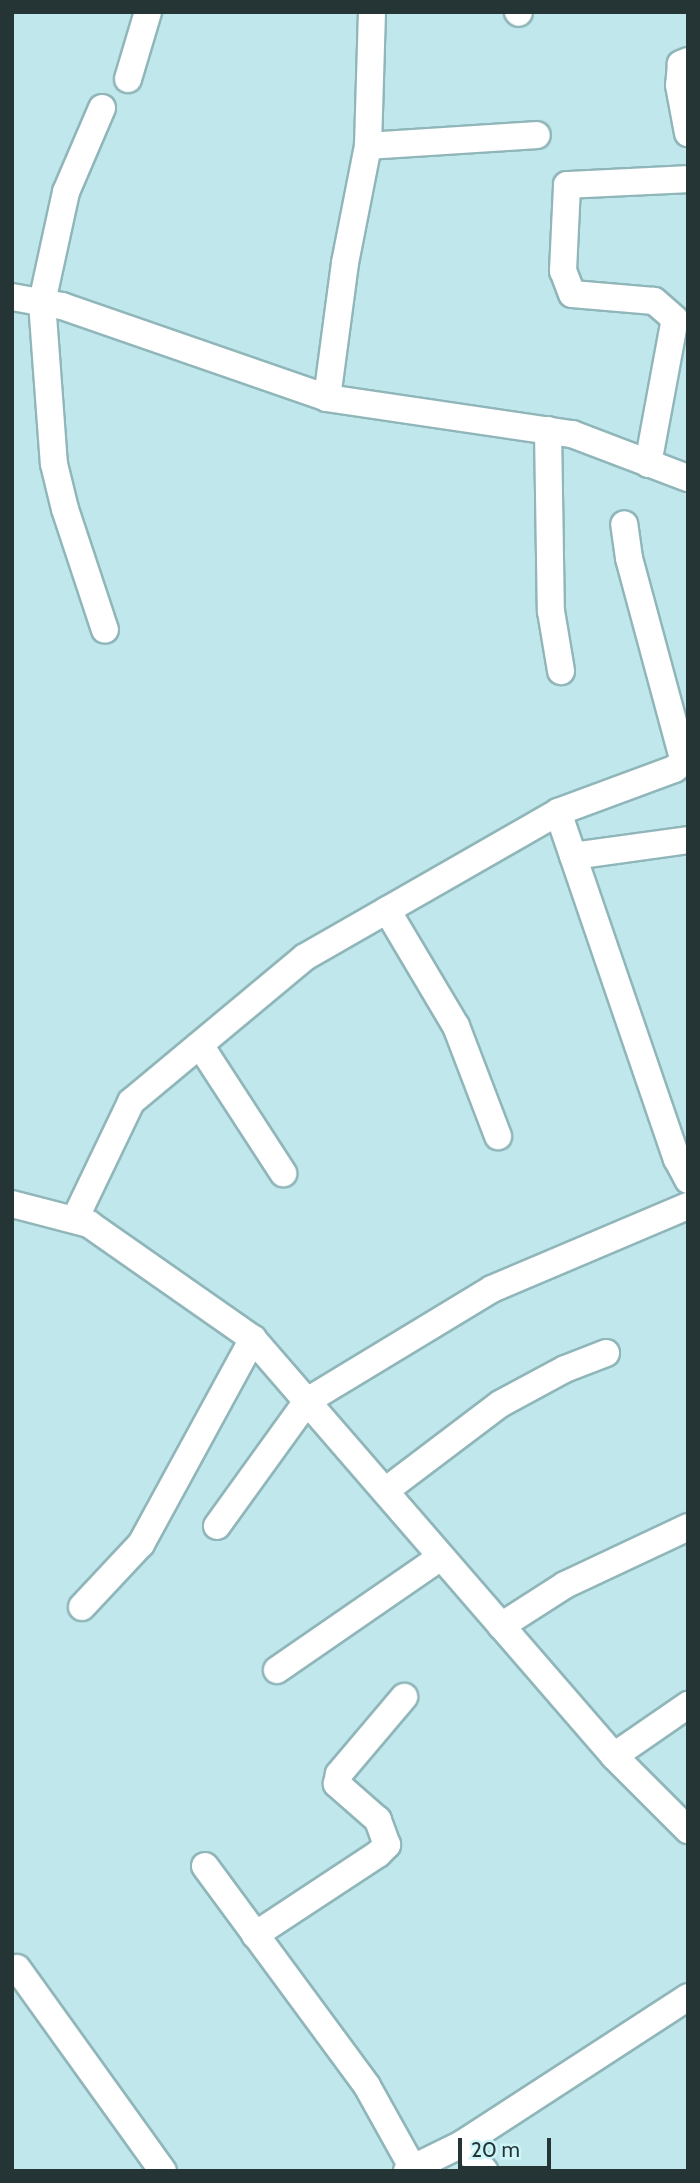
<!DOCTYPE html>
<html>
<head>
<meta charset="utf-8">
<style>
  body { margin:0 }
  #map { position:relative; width:700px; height:2183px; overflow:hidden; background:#c0e8ec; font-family:Cabin,sans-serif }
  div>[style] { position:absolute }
  .roads { filter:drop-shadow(2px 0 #90b6ba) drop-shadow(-2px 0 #90b6ba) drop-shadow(0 2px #90b6ba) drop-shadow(0 -2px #90b6ba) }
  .minor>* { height:26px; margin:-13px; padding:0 13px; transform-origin:13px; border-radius:13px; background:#fff }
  span { translate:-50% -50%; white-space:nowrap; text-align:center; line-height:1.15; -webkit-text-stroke:6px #cdf5f9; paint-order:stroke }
  .frame { position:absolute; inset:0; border:14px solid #253536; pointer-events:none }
  .scale { position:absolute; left:458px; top:2138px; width:93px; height:32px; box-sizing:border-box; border:4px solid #253536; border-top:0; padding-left:9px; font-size:21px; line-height:24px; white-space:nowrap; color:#253536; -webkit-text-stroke:5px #cdf5f9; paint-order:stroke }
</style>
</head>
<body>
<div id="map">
  <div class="roads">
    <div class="minor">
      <div style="left:518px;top:12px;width:1px;rotate:45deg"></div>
      <div style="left:688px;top:61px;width:8px;rotate:157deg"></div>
      <div style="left:681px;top:64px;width:21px;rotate:95deg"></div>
      <div style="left:679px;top:85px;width:49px;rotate:79.4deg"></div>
      <div style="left:128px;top:79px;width:70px;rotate:-73.4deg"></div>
      <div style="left:102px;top:108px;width:91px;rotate:113.2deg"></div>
      <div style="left:66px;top:192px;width:113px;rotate:102.3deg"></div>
      <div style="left:42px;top:302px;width:162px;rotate:85.8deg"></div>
      <div style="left:54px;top:464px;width:46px;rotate:76.3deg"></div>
      <div style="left:65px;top:509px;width:127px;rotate:71.7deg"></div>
      <div style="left:368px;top:146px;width:169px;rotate:-3.7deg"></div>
      <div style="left:12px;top:297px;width:51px;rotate:10.2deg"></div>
      <div style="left:62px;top:306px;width:281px;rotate:19.1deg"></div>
      <div style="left:327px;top:398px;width:248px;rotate:8.4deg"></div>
      <div style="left:572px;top:434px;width:124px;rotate:20.8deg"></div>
      <div style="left:327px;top:398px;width:136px;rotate:-82.4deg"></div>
      <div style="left:345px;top:263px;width:119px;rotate:-78.9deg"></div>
      <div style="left:368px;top:146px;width:134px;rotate:-88.3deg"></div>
      <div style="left:548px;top:430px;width:181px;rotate:89.1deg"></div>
      <div style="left:551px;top:611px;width:61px;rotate:80.5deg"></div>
      <div style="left:648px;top:464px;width:147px;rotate:-79.5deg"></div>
      <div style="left:675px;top:319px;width:28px;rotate:-139deg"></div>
      <div style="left:654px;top:301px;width:82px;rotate:-175.1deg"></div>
      <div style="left:572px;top:294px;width:25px;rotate:-111deg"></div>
      <div style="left:563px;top:271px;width:86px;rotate:-87.3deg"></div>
      <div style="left:567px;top:185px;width:121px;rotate:-2.8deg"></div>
      <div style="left:558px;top:812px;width:367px;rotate:71.1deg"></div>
      <div style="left:677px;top:1159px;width:24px;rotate:62deg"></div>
      <div style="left:573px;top:856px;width:116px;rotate:-7.9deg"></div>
      <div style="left:387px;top:910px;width:135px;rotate:59.3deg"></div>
      <div style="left:456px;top:1026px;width:118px;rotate:69.1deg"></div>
      <div style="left:200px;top:1045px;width:153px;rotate:57deg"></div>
      <div style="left:12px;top:1204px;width:80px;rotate:14.6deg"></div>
      <div style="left:89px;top:1224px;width:200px;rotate:35deg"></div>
      <div style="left:253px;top:1339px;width:552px;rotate:49.12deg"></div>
      <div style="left:614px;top:1756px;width:105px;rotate:45deg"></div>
      <div style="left:75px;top:1219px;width:130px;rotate:-64.4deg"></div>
      <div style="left:131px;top:1102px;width:226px;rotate:-39.8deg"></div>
      <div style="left:305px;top:957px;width:292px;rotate:-29.8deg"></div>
      <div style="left:558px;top:812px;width:124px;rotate:-20.3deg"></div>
      <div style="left:674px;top:769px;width:12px;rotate:-35deg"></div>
      <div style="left:684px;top:762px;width:211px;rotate:-105.1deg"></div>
      <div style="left:629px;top:558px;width:34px;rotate:-98deg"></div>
      <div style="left:385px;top:1491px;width:144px;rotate:-37.1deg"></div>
      <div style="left:500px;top:1404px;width:74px;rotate:-28.3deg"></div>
      <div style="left:565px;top:1369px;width:44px;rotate:-21.3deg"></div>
      <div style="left:217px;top:1526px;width:154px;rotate:-54.2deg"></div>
      <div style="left:307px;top:1401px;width:216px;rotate:-31.2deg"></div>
      <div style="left:492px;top:1289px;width:213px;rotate:-23deg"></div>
      <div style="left:82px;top:1607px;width:86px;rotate:-46.9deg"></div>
      <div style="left:141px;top:1544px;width:234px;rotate:-61.4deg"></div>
      <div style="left:501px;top:1626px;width:76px;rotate:-32.6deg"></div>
      <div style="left:565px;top:1585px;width:136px;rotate:-25.2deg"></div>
      <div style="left:277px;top:1670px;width:199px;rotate:-34.6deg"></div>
      <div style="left:614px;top:1756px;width:90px;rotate:-34.6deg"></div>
      <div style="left:205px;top:1866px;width:273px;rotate:53.6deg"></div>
      <div style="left:367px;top:2086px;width:93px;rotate:60.9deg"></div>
      <div style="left:255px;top:1935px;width:147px;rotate:-33.4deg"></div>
      <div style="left:378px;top:1854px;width:13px;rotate:-45deg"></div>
      <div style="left:387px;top:1845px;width:27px;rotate:-110deg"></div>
      <div style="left:378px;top:1820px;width:55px;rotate:-138.7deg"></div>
      <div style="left:337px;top:1784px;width:10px;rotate:-79deg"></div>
      <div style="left:339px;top:1774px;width:101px;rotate:-49.8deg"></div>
      <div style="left:17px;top:1968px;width:250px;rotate:54.3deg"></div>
      <div style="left:462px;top:2144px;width:35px;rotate:50deg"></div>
      <div style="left:407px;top:2171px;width:61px;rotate:-26.1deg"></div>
      <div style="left:462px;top:2144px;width:270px;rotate:-33deg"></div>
    </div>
  </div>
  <div class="frame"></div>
  <div class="scale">20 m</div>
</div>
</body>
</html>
